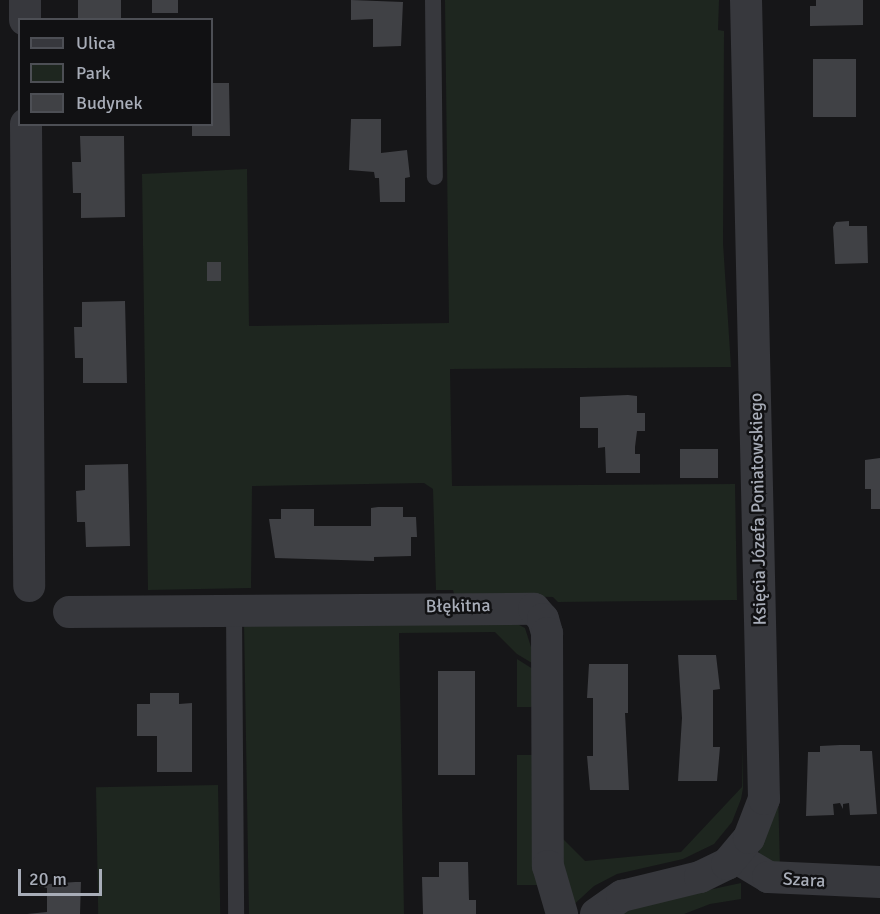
<!DOCTYPE html>
<html>
<head>
<meta charset="utf-8">
<style>
  body { margin:0 }
  #map { position:relative; width:880px; height:914px; overflow:hidden; background:#161618; font-family:Signika,sans-serif }
  div>[style] { position:absolute }
  .green>* { inset:0; background:#1e261f; transform-origin:0 0 }
  .building>* { inset:0; background:#404145; transform-origin:0 0 }
  .service>* { height:16px; margin:-8px; padding:0 8px; transform-origin:8px; border-radius:8px; background:#37383d }
  .minor>* { height:32px; margin:-16px; padding:0 16px; transform-origin:16px; border-radius:16px; background:#37383d }
  span { translate:-50% -50%; white-space:nowrap; text-align:center; line-height:1.15; -webkit-text-stroke:5px #111113; paint-order:stroke }
  .street-label { font-size:18px; color:#a8adb8 }
  .legend { position:absolute; left:18px; top:18px; width:195px; height:108px; box-sizing:border-box; background:#111113; border:2px solid #4d4f55; margin:0; padding:8px 10px; list-style:none; font-size:18px; color:#a8adb8 }
  .legend li { display:flex; align-items:center; gap:12px; height:30px }
  .legend b { width:30px; border:2px solid #4d4f55 }
  .scale { position:absolute; left:18px; top:869px; width:84px; height:27px; box-sizing:border-box; border:3px solid #a8adb8; border-top:0; padding-left:8px; font-size:18px; line-height:21px; white-space:nowrap; color:#a8adb8; -webkit-text-stroke:4px #111113; paint-order:stroke }
</style>
</head>
<body>
<div id="map">
  <div class="green">
    <div style="clip-path:polygon(445px 0,719px 0,718px 30px,724px 31px,723px 243px,731px 367px,450px 369px,452px 486px,735px 484px,737px 600px,558px 602px,553px 597px,454px 594px,453px 590px,436px 590px,433px 489px,424px 483px,252px 486px,251px 588px,148px 590px,142px 174px,247px 169px,249px 326px,449px 323px)"></div>
    <div style="clip-path:polygon(502px 616px,525px 628px,537px 666px,517px 654px,495px 632px,399px 633px,404px 914px,249px 914px,244px 623px)"></div>
    <div style="clip-path:polygon(517px 659px,536px 671px,536px 702px,531px 707px,517px 707px)"></div>
    <div style="clip-path:polygon(743px 745px,743px 788px,741px 799px,732px 822px,714px 844px,683px 859px,617px 874px,594px 886px,569px 909px,560px 836px,585px 861px,681px 852px,742px 787px)"></div>
    <div style="left:517px;top:755px;width:20px;height:130px"></div>
    <div style="left:218px;top:785px;width:129px;height:122px;rotate:89deg"></div>
    <div style="clip-path:polygon(778px 788px,780px 870px,760px 856px,759px 852px)"></div>
    <div style="clip-path:polygon(741px 883px,741px 899px,710px 904px,684px 914px,620px 914px,648px 903px)"></div>
  </div>
  <div class="building">
    <div style="left:78px;top:0;width:43px;height:20px"></div>
    <div style="left:152px;top:0;width:26px;height:13px"></div>
    <div style="clip-path:polygon(351px 0,403px 2px,401px 46px,373px 47px,373px 19px,351px 20px)"></div>
    <div style="clip-path:polygon(816px 0,863px 0,863px 25px,810px 26px,810px 6px,816px 6px)"></div>
    <div style="left:813px;top:59px;width:43px;height:58px"></div>
    <div style="clip-path:polygon(212px 83px,229px 83px,230px 136px,192px 136px,192px 124px,212px 124px)"></div>
    <div style="clip-path:polygon(351px 119px,381px 119px,381px 153px,407px 150px,410px 177px,405px 178px,405px 202px,380px 202px,379px 178px,375px 178px,374px 172px,349px 170px)"></div>
    <div style="clip-path:polygon(80px 136px,124px 136px,125px 217px,81px 218px,81px 193px,73px 193px,72px 162px,81px 162px)"></div>
    <div style="clip-path:polygon(849px 221px,849px 226px,867px 226px,868px 263px,835px 264px,833px 227px,836px 222px)"></div>
    <div style="left:221px;top:262px;width:19px;height:14px;rotate:90deg"></div>
    <div style="clip-path:polygon(125px 301px,127px 383px,83px 383px,83px 358px,75px 358px,74px 327px,82px 327px,82px 302px)"></div>
    <div style="clip-path:polygon(628px 395px,637px 396px,637px 413px,645px 413px,645px 431px,637px 431px,635px 447px,635px 454px,640px 454px,640px 473px,606px 473px,605px 447px,598px 448px,598px 428px,580px 428px,580px 397px)"></div>
    <div style="left:680px;top:449px;width:38px;height:29px"></div>
    <div style="clip-path:polygon(880px 458px,880px 509px,871px 509px,871px 489px,865px 489px,865px 460px)"></div>
    <div style="clip-path:polygon(128px 464px,130px 546px,86px 547px,85px 522px,77px 522px,76px 491px,85px 490px,85px 465px)"></div>
    <div style="clip-path:polygon(378px 507px,403px 507px,403px 517px,416px 517px,417px 537px,411px 537px,411px 556px,374px 557px,374px 561px,275px 558px,269px 519px,281px 519px,281px 509px,314px 509px,314px 526px,371px 526px,371px 508px)"></div>
    <div style="clip-path:polygon(678px 655px,716px 655px,720px 689px,713px 690px,713px 747px,720px 747px,717px 781px,678px 781px,682px 718px)"></div>
    <div style="clip-path:polygon(589px 664px,628px 664px,628px 713px,625px 713px,629px 790px,590px 790px,587px 756px,593px 756px,593px 698px,587px 698px)"></div>
    <div style="left:475px;top:671px;width:104px;height:37px;rotate:90deg"></div>
    <div style="clip-path:polygon(150px 693px,179px 693px,179px 704px,192px 703px,192px 772px,157px 772px,157px 736px,137px 736px,137px 704px,150px 704px)"></div>
    <div style="clip-path:polygon(840px 745px,860px 745px,860px 751px,872px 751px,877px 814px,850px 815px,849px 803px,843px 804px,843px 809px,840px 803px,833px 804px,834px 815px,806px 816px,808px 752px,820px 752px,820px 746px)"></div>
    <div style="clip-path:polygon(439px 862px,468px 862px,469px 900px,476px 900px,476px 914px,423px 914px,422px 877px,439px 877px)"></div>
    <div style="clip-path:polygon(75px 882px,81px 882px,80px 914px,27px 914px,47px 912px,47px 888px,36px 885px)"></div>
  </div>
  <div class="service">
    <div style="left:433px;top:0;width:177px;rotate:89.4deg"></div>
    <div style="left:234px;top:609px;width:305px;rotate:89.6deg"></div>
  </div>
  <div class="minor">
    <div style="left:25px;top:0;width:20px;rotate:90deg"></div>
    <div style="left:26px;top:124px;width:462px;rotate:89.6deg"></div>
    <div style="left:69px;top:612px;width:465px;rotate:-0.4deg"></div>
    <div style="left:534px;top:609px;width:13px;rotate:48deg"></div>
    <div style="left:543px;top:619px;width:15px;rotate:74deg"></div>
    <div style="left:547px;top:633px;width:233px;rotate:89.8deg"></div>
    <div style="left:548px;top:866px;width:50px;rotate:73.7deg"></div>
    <div style="left:735px;top:857px;width:39px;rotate:31deg"></div>
    <div style="left:768px;top:877px;width:112px;rotate:2.6deg"></div>
    <div style="left:596px;top:914px;width:32px;rotate:-35deg"></div>
    <div style="left:622px;top:896px;width:80px;rotate:-13.7deg"></div>
    <div style="left:700px;top:877px;width:30px;rotate:-26deg"></div>
    <div style="left:727px;top:864px;width:34px;rotate:-50deg"></div>
    <div style="left:749px;top:838px;width:42px;rotate:-69deg"></div>
    <div style="left:764px;top:799px;width:799px;rotate:-91.29deg"></div>
  </div>
  <div class="street-label">
    <span style="left:758px;top:509px;rotate:-91deg">Księcia Józefa Poniatowskiego</span>
    <span style="left:458px;top:606px;rotate:-1deg">Błękitna</span>
    <span style="left:804px;top:880px;rotate:3deg">Szara</span>
  </div>
  <ul class="legend">
  <li><b style="height:8px;background:#37383d"></b>Ulica</li>
  <li><b style="height:16px;background:#1e261f"></b>Park</li>
  <li><b style="height:16px;background:#404145"></b>Budynek</li>
  </ul>
  <div class="scale">20 m</div>
</div>
</body>
</html>
